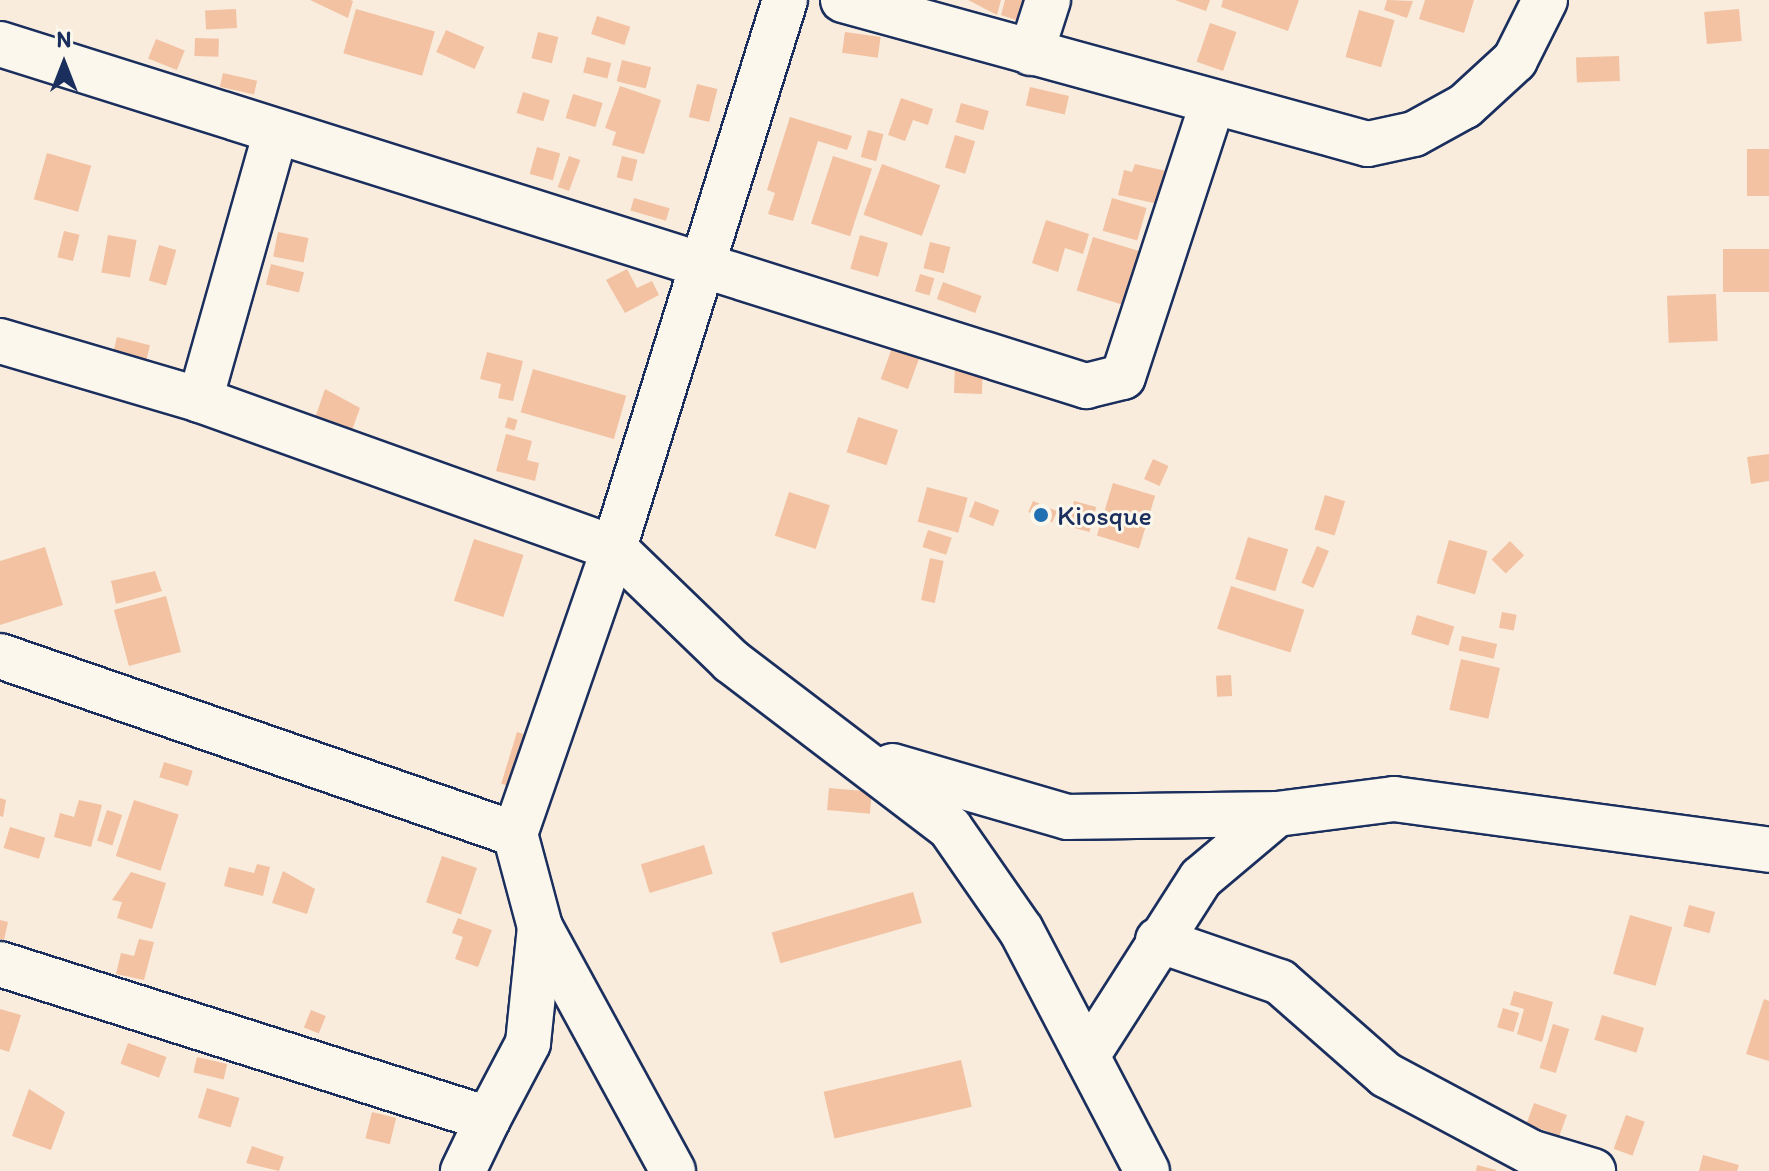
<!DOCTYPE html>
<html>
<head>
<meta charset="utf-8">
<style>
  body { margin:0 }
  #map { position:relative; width:1769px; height:1171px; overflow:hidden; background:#f9ecdd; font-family:Itim,sans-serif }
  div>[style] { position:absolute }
  .building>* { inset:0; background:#f2c2a2; transform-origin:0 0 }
  .roads { filter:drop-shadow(2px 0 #1b2f5e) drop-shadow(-2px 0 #1b2f5e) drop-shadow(0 2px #1b2f5e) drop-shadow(0 -2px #1b2f5e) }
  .minor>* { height:44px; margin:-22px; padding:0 22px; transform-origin:22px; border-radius:22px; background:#fbf7ec }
  .dots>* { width:22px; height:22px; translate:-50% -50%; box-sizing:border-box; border:4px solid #fbf7ec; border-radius:50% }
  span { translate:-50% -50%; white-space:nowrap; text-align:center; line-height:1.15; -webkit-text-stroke:6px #fbf7ec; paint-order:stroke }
  .poi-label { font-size:28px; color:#1b2f5e }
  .left { translate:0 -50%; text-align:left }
  .north { position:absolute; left:24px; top:24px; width:80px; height:80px; -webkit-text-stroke:6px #fbf7ec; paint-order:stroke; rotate:0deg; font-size:22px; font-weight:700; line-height:32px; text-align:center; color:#1b2f5e }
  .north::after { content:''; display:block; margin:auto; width:28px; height:36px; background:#1b2f5e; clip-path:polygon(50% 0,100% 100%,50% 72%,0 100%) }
</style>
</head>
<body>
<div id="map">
  <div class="building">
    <div style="clip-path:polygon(310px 0,350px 0,353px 1px,348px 18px)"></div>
    <div style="clip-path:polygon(968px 0,1001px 0,997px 15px)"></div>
    <div style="clip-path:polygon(1005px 0,1025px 0,1019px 21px,1001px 15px)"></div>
    <div style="clip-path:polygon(1175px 0,1210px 0,1206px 11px)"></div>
    <div style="clip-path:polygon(1223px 0,1299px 0,1288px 31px,1221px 7px)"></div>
    <div style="clip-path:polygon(1387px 0,1413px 1px,1407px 18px,1384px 10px)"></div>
    <div style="clip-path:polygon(1425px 0,1474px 0,1464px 33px,1419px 19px)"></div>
    <div style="left:236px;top:9px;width:19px;height:31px;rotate:87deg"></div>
    <div style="left:356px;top:9px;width:82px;height:46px;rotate:16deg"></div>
    <div style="left:1739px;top:9px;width:32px;height:35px;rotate:85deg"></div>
    <div style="left:1359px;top:10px;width:37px;height:49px;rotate:16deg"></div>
    <div style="left:597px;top:16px;width:35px;height:19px;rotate:18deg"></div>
    <div style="left:1210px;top:23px;width:28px;height:41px;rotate:19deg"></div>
    <div style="left:446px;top:30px;width:42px;height:24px;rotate:24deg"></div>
    <div style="left:538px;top:32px;width:21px;height:27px;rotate:14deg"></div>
    <div style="left:845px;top:32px;width:36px;height:21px;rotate:8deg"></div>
    <div style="left:195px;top:38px;width:24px;height:18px;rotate:2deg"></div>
    <div style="left:156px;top:39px;width:31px;height:21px;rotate:22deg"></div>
    <div style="left:1619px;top:56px;width:25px;height:43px;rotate:88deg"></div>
    <div style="left:587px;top:57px;width:25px;height:16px;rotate:14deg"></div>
    <div style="left:622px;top:60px;width:30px;height:22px;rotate:14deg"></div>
    <div style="left:223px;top:73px;width:35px;height:14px;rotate:13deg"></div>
    <div style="left:697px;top:84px;width:21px;height:34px;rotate:14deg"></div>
    <div style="clip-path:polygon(620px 86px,661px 100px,644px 154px,612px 145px,616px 132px,605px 128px)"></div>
    <div style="left:1030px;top:87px;width:40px;height:19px;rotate:13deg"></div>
    <div style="left:523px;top:92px;width:28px;height:22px;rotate:17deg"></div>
    <div style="left:573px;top:94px;width:31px;height:25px;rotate:17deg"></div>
    <div style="clip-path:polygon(901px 98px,933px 109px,928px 125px,913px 120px,905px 141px,888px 135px)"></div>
    <div style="left:961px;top:103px;width:29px;height:20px;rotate:16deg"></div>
    <div style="clip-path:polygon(790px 117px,852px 136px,847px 150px,818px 141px,793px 221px,768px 214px,775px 193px,767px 190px)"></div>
    <div style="left:868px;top:130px;width:16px;height:28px;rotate:15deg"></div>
    <div style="left:955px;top:135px;width:21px;height:34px;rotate:17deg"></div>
    <div style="left:537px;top:147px;width:24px;height:28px;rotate:15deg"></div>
    <div style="left:1769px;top:149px;width:47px;height:22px;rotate:90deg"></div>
    <div style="left:47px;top:153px;width:46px;height:48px;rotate:16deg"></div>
    <div style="left:569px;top:156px;width:12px;height:33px;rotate:20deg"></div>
    <div style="left:622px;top:156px;width:16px;height:22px;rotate:14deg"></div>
    <div style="left:833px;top:156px;width:41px;height:71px;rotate:18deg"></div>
    <div style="left:882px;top:164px;width:62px;height:54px;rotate:20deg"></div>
    <div style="clip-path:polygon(1135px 164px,1166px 171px,1158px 204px,1118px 195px,1124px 170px,1132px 172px)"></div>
    <div style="left:634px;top:198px;width:37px;height:13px;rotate:16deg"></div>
    <div style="left:1112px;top:198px;width:36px;height:34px;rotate:16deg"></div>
    <div style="clip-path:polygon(1046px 220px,1089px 234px,1083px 254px,1065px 248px,1058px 272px,1032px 263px)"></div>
    <div style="left:64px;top:231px;width:16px;height:27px;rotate:14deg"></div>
    <div style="left:278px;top:232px;width:31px;height:25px;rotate:11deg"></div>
    <div style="left:108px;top:235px;width:29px;height:38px;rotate:10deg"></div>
    <div style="left:860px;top:235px;width:29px;height:35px;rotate:16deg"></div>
    <div style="left:1093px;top:237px;width:49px;height:56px;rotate:17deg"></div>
    <div style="left:930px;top:242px;width:21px;height:27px;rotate:14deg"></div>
    <div style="left:159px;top:245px;width:18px;height:37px;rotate:16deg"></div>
    <div style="left:1769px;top:249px;width:43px;height:46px;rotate:90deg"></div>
    <div style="left:271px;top:264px;width:34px;height:21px;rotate:14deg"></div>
    <div style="clip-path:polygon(627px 269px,637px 288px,652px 281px,659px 295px,625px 313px,606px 280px)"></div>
    <div style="left:920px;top:274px;width:15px;height:18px;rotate:16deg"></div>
    <div style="left:943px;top:282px;width:41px;height:18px;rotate:20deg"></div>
    <div style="left:1716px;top:294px;width:47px;height:49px;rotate:88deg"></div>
    <div style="left:117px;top:337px;width:34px;height:16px;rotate:14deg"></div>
    <div style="left:892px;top:348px;width:29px;height:33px;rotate:20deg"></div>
    <div style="clip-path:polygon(487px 352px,523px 361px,513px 401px,498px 398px,501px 384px,480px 379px)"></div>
    <div style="left:955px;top:364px;width:28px;height:29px;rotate:2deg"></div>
    <div style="left:533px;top:369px;width:97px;height:45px;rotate:16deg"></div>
    <div style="clip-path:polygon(325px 389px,360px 408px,352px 430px,315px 418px)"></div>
    <div style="left:508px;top:417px;width:10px;height:11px;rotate:17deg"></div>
    <div style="left:858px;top:417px;width:42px;height:37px;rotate:18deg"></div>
    <div style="clip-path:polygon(506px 434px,532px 441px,527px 460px,539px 463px,535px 481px,496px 471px)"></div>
    <div style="clip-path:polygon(1769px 454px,1769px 481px,1751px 484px,1747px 457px)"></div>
    <div style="left:1153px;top:459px;width:17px;height:22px;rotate:24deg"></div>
    <div style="left:1113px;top:483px;width:44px;height:55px;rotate:17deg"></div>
    <div style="left:927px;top:487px;width:42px;height:36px;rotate:15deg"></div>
    <div style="left:789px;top:492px;width:43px;height:46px;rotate:18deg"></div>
    <div style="left:1325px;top:495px;width:21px;height:36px;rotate:17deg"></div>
    <div style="left:975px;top:501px;width:26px;height:17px;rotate:21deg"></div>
    <div style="left:1033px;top:501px;width:26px;height:12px;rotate:23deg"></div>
    <div style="left:1074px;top:501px;width:23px;height:26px;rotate:15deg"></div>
    <div style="left:928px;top:530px;width:25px;height:18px;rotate:18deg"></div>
    <div style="left:1248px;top:537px;width:42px;height:44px;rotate:17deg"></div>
    <div style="left:474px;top:539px;width:52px;height:65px;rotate:18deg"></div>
    <div style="left:1449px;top:540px;width:40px;height:45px;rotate:16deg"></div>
    <div style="left:1510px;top:541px;width:20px;height:26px;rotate:45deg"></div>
    <div style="left:1317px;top:546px;width:13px;height:40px;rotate:23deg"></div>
    <div style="clip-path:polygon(45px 547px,63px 605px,0 625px,0 561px)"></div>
    <div style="left:930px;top:558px;width:14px;height:43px;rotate:12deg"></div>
    <div style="clip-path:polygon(155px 571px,162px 591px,116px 604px,111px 581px)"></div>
    <div style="left:1231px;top:586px;width:77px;height:45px;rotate:18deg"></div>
    <div style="left:166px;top:596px;width:58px;height:54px;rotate:75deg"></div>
    <div style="left:1502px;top:612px;width:15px;height:16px;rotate:11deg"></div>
    <div style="left:1417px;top:615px;width:39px;height:20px;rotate:17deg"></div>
    <div style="left:1462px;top:636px;width:36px;height:15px;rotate:13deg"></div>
    <div style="left:1461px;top:659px;width:40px;height:52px;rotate:13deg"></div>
    <div style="left:1231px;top:675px;width:21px;height:15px;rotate:87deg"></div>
    <div style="left:517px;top:732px;width:21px;height:54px;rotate:17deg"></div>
    <div style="left:164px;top:762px;width:30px;height:16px;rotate:17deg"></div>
    <div style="left:829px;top:788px;width:43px;height:22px;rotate:5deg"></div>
    <div style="clip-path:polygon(0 798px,6px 800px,3px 817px,0 816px)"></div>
    <div style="clip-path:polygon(79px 800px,102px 805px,91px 847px,54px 837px,60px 813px,74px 817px)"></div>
    <div style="left:134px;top:800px;width:47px;height:59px;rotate:18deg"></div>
    <div style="left:107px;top:810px;width:16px;height:32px;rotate:18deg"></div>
    <div style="left:10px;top:827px;width:37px;height:22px;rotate:17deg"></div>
    <div style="left:704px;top:845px;width:30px;height:66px;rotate:73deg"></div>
    <div style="left:442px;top:856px;width:37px;height:49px;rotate:19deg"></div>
    <div style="clip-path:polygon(257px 864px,270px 867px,263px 896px,224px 886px,229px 867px,254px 873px)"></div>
    <div style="clip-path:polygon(283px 871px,315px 889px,307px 914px,272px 903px)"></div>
    <div style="clip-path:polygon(131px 872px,166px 883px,152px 929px,117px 918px,122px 902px,112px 900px)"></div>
    <div style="left:913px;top:892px;width:32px;height:147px;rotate:74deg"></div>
    <div style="left:1689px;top:905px;width:27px;height:22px;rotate:15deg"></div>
    <div style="left:1630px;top:915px;width:44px;height:61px;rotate:16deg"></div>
    <div style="clip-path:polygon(458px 918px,492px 930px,478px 967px,455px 959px,463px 937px,452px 933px)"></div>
    <div style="clip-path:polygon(0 920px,8px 922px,4px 940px,0 939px)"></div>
    <div style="clip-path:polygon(139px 939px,154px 942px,144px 980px,116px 974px,121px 953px,134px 956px)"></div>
    <div style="clip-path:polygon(1514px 991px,1553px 1002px,1542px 1042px,1517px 1034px,1524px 1009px,1510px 1005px)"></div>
    <div style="clip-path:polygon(1764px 999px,1769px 1001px,1769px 1061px,1746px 1054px)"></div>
    <div style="left:1503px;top:1008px;width:17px;height:20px;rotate:17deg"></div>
    <div style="clip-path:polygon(0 1009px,21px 1015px,9px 1052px,0 1049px)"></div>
    <div style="left:311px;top:1010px;width:16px;height:19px;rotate:22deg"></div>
    <div style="left:1602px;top:1015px;width:44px;height:26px;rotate:17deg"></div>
    <div style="left:1553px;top:1024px;width:17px;height:46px;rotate:17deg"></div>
    <div style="left:128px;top:1043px;width:41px;height:22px;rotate:20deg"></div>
    <div style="left:197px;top:1057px;width:31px;height:16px;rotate:13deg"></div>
    <div style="left:961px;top:1060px;width:48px;height:141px;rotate:77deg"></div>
    <div style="left:207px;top:1088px;width:34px;height:31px;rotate:17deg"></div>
    <div style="clip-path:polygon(29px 1089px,65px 1112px,51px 1150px,12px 1136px)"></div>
    <div style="left:1534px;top:1103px;width:35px;height:22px;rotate:20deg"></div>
    <div style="left:372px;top:1112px;width:25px;height:27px;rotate:14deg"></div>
    <div style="left:1626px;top:1115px;width:20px;height:36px;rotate:20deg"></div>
    <div style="clip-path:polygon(252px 1146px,284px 1157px,279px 1171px,246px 1163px)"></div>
    <div style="clip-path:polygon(1703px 1155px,1739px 1165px,1737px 1171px,1699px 1171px)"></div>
    <div style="clip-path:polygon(1477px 1165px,1496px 1170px,1496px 1171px,1476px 1171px)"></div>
  </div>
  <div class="roads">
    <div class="minor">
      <div style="left:843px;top:0;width:544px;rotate:15.34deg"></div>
      <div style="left:1368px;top:144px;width:47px;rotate:-12.3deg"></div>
      <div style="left:1414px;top:134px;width:58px;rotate:-28.8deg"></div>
      <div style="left:1465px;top:106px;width:68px;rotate:-42.6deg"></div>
      <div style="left:1515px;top:60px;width:67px;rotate:-63.4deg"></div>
      <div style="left:0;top:44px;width:1139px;rotate:17.48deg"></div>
      <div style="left:1086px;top:386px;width:38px;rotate:-14deg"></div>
      <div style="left:1123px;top:377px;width:286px;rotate:-71.9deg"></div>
      <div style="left:1031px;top:53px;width:56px;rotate:-72.2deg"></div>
      <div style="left:0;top:341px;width:209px;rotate:16.4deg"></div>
      <div style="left:200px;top:400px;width:440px;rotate:19.7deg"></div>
      <div style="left:614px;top:548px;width:163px;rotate:44deg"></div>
      <div style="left:731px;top:661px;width:275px;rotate:37.3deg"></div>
      <div style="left:950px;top:828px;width:124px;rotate:55.2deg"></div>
      <div style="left:1021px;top:930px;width:272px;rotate:62.4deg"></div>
      <div style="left:200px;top:400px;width:279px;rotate:-74.2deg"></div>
      <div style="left:0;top:656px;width:545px;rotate:19.07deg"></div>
      <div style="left:892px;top:766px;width:183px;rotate:16.2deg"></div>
      <div style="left:1068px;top:817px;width:209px;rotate:-0.8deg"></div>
      <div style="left:540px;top:927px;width:278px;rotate:61.4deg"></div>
      <div style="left:1158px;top:940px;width:129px;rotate:19deg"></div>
      <div style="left:1280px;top:982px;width:141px;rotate:41.3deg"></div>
      <div style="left:1386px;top:1075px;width:163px;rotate:28.1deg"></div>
      <div style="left:1530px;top:1152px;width:66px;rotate:16.8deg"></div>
      <div style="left:0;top:964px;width:512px;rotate:17.62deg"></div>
      <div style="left:488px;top:1119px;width:58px;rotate:115.7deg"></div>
      <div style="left:1087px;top:1056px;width:211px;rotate:-57.4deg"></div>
      <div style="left:1201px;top:878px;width:99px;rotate:-40.1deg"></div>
      <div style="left:1277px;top:814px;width:118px;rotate:-7.3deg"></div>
      <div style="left:1394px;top:799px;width:378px;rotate:7.7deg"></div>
      <div style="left:488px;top:1119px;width:86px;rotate:-62.2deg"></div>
      <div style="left:528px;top:1043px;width:117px;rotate:-84.1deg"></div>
      <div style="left:540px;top:927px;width:96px;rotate:-105deg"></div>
      <div style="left:515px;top:834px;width:303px;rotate:-70.9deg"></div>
      <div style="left:614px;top:548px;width:574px;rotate:-72.67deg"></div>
    </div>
  </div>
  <div class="dots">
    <div style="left:1041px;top:515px;background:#1f6fb2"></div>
  </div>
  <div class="poi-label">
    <span class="left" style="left:1057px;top:515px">Kiosque</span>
  </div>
  <div class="north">N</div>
</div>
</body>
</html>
